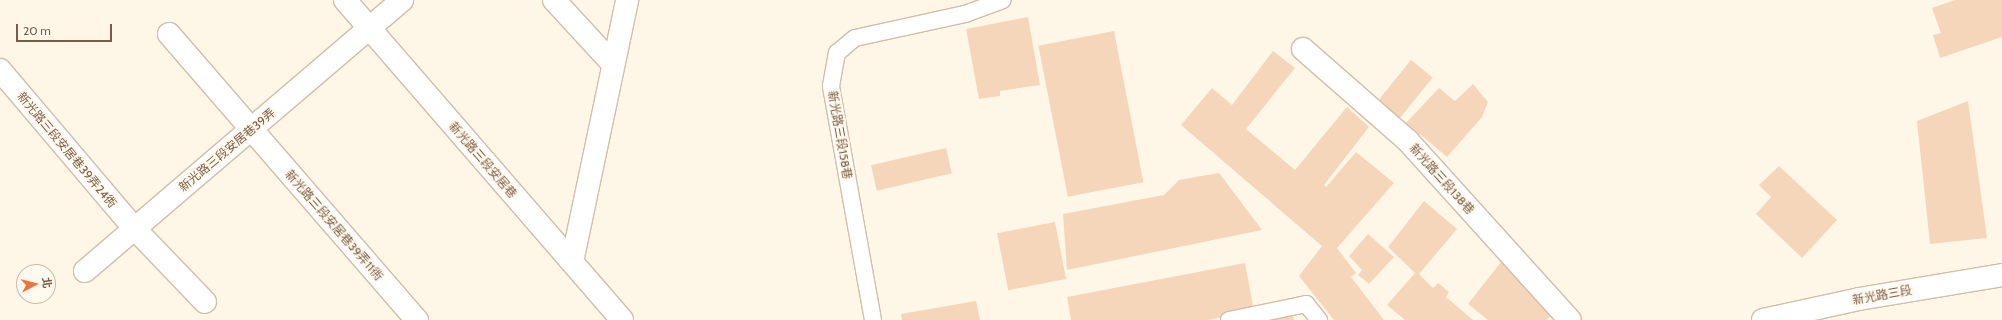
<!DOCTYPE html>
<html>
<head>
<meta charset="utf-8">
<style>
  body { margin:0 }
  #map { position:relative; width:2002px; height:320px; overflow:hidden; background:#fef6e6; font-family:Cabin,"Noto Sans TC",sans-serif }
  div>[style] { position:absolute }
  .building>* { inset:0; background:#f6d6bb; transform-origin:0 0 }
  .roads { filter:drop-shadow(1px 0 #d1beaa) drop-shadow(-1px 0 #d1beaa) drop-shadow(0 1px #d1beaa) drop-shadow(0 -1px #d1beaa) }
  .lane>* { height:16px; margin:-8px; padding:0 8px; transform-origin:8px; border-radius:8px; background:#fff }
  .street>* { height:22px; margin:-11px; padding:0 11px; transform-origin:11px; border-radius:11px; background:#fff }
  span { translate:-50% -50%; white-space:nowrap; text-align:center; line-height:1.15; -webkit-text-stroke:4px #fff9ee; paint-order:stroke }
  .street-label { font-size:12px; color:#7a5d48 }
  .north { position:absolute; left:16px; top:264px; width:40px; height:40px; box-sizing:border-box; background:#fff9ee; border:1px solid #cabbac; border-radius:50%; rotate:83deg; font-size:11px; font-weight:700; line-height:16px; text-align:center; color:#7a5d48 }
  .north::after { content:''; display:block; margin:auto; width:14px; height:18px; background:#f27341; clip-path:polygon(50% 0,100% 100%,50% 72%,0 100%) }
  .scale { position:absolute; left:16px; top:24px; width:96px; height:18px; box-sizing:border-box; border:2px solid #7a5d48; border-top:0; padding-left:5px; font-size:12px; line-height:14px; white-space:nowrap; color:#7a5d48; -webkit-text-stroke:3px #fff9ee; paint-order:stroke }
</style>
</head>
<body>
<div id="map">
  <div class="building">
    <div style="clip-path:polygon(1955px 0,2002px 0,2002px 37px,1940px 58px,1933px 35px,1941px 33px,1932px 8px)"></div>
    <div style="clip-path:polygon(1028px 17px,1040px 85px,1000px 91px,1000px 96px,979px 99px,966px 29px)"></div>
    <div style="left:1114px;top:31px;width:154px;height:77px;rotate:79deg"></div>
    <div style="clip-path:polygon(1273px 51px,1295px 68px,1246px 129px,1295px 170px,1347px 107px,1369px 127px,1324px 185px,1326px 187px,1356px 152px,1394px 183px,1337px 248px,1356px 273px,1351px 277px,1384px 320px,1334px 320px,1299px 276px,1322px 246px,1181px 125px,1212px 88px,1232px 105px)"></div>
    <div style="left:1411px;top:60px;width:28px;height:52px;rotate:39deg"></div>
    <div style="clip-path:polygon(1473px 84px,1488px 102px,1482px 117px,1447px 157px,1420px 134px,1417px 137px,1405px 124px,1439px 88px,1455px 101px)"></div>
    <div style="clip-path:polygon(1968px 101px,1987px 238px,1930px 244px,1917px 121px)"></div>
    <div style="left:946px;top:148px;width:26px;height:77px;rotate:77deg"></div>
    <div style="clip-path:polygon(1779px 166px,1837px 220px,1802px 258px,1756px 214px,1771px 197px,1759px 185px)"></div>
    <div style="clip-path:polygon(1219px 173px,1262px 230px,1067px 270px,1063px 214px,1164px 195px,1179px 180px)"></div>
    <div style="clip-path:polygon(1424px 201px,1457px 229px,1419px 274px,1433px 288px,1438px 283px,1449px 292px,1446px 297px,1473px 320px,1405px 320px,1387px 305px,1415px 273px,1388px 247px)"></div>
    <div style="left:1055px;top:222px;width:58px;height:59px;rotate:79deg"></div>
    <div style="clip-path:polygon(1368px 234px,1394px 257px,1369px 284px,1358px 275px,1362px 270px,1349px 256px)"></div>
    <div style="clip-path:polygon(1501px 262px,1555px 309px,1547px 320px,1488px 320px,1468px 304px)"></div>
    <div style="clip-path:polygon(1245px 263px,1254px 311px,1208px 320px,1071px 320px,1067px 297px)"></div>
    <div style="clip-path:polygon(976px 301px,980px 320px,902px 320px,901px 314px)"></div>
    <div style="clip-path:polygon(1293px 316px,1294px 320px,1274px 320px,1274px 319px)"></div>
  </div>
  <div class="roads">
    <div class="lane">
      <div style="left:873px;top:320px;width:238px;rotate:-100.2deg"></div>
      <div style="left:831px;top:86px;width:34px;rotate:-80deg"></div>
      <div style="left:837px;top:53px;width:23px;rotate:-40deg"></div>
      <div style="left:855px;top:38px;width:113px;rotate:-12.3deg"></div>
      <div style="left:965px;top:14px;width:40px;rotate:-20.2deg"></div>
      <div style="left:1229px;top:320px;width:79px;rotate:-11.7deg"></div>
      <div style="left:1306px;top:304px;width:21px;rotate:51deg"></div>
    </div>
    <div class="street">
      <div style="left:345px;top:0;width:423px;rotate:49.1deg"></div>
      <div style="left:554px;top:0;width:87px;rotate:47.3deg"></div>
      <div style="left:169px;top:34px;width:379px;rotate:49.1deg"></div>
      <div style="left:1303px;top:49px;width:140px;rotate:41.2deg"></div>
      <div style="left:1408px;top:141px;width:241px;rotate:47.9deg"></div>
      <div style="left:0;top:70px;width:209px;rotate:49.7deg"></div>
      <div style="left:135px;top:229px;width:101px;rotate:46.2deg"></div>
      <div style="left:572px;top:262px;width:268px;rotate:-78.1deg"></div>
      <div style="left:85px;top:271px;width:417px;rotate:-40.5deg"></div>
      <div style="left:1763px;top:320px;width:98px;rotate:-12.3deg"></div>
      <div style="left:1859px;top:299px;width:145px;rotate:-9.5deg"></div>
    </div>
  </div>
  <div class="street-label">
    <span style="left:840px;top:135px;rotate:80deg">新光路三段158巷</span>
    <span style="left:67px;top:150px;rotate:50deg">新光路三段安居巷39弄24衖</span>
    <span style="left:227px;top:150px;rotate:-40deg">新光路三段安居巷39弄</span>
    <span style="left:483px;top:160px;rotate:49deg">新光路三段安居巷</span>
    <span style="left:1442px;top:179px;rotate:48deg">新光路三段138巷</span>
    <span style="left:334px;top:225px;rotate:49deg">新光路三段安居巷39弄11衖</span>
    <span style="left:1882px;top:295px;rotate:-10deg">新光路三段</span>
  </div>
  <div class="north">北</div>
  <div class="scale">20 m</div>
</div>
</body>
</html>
